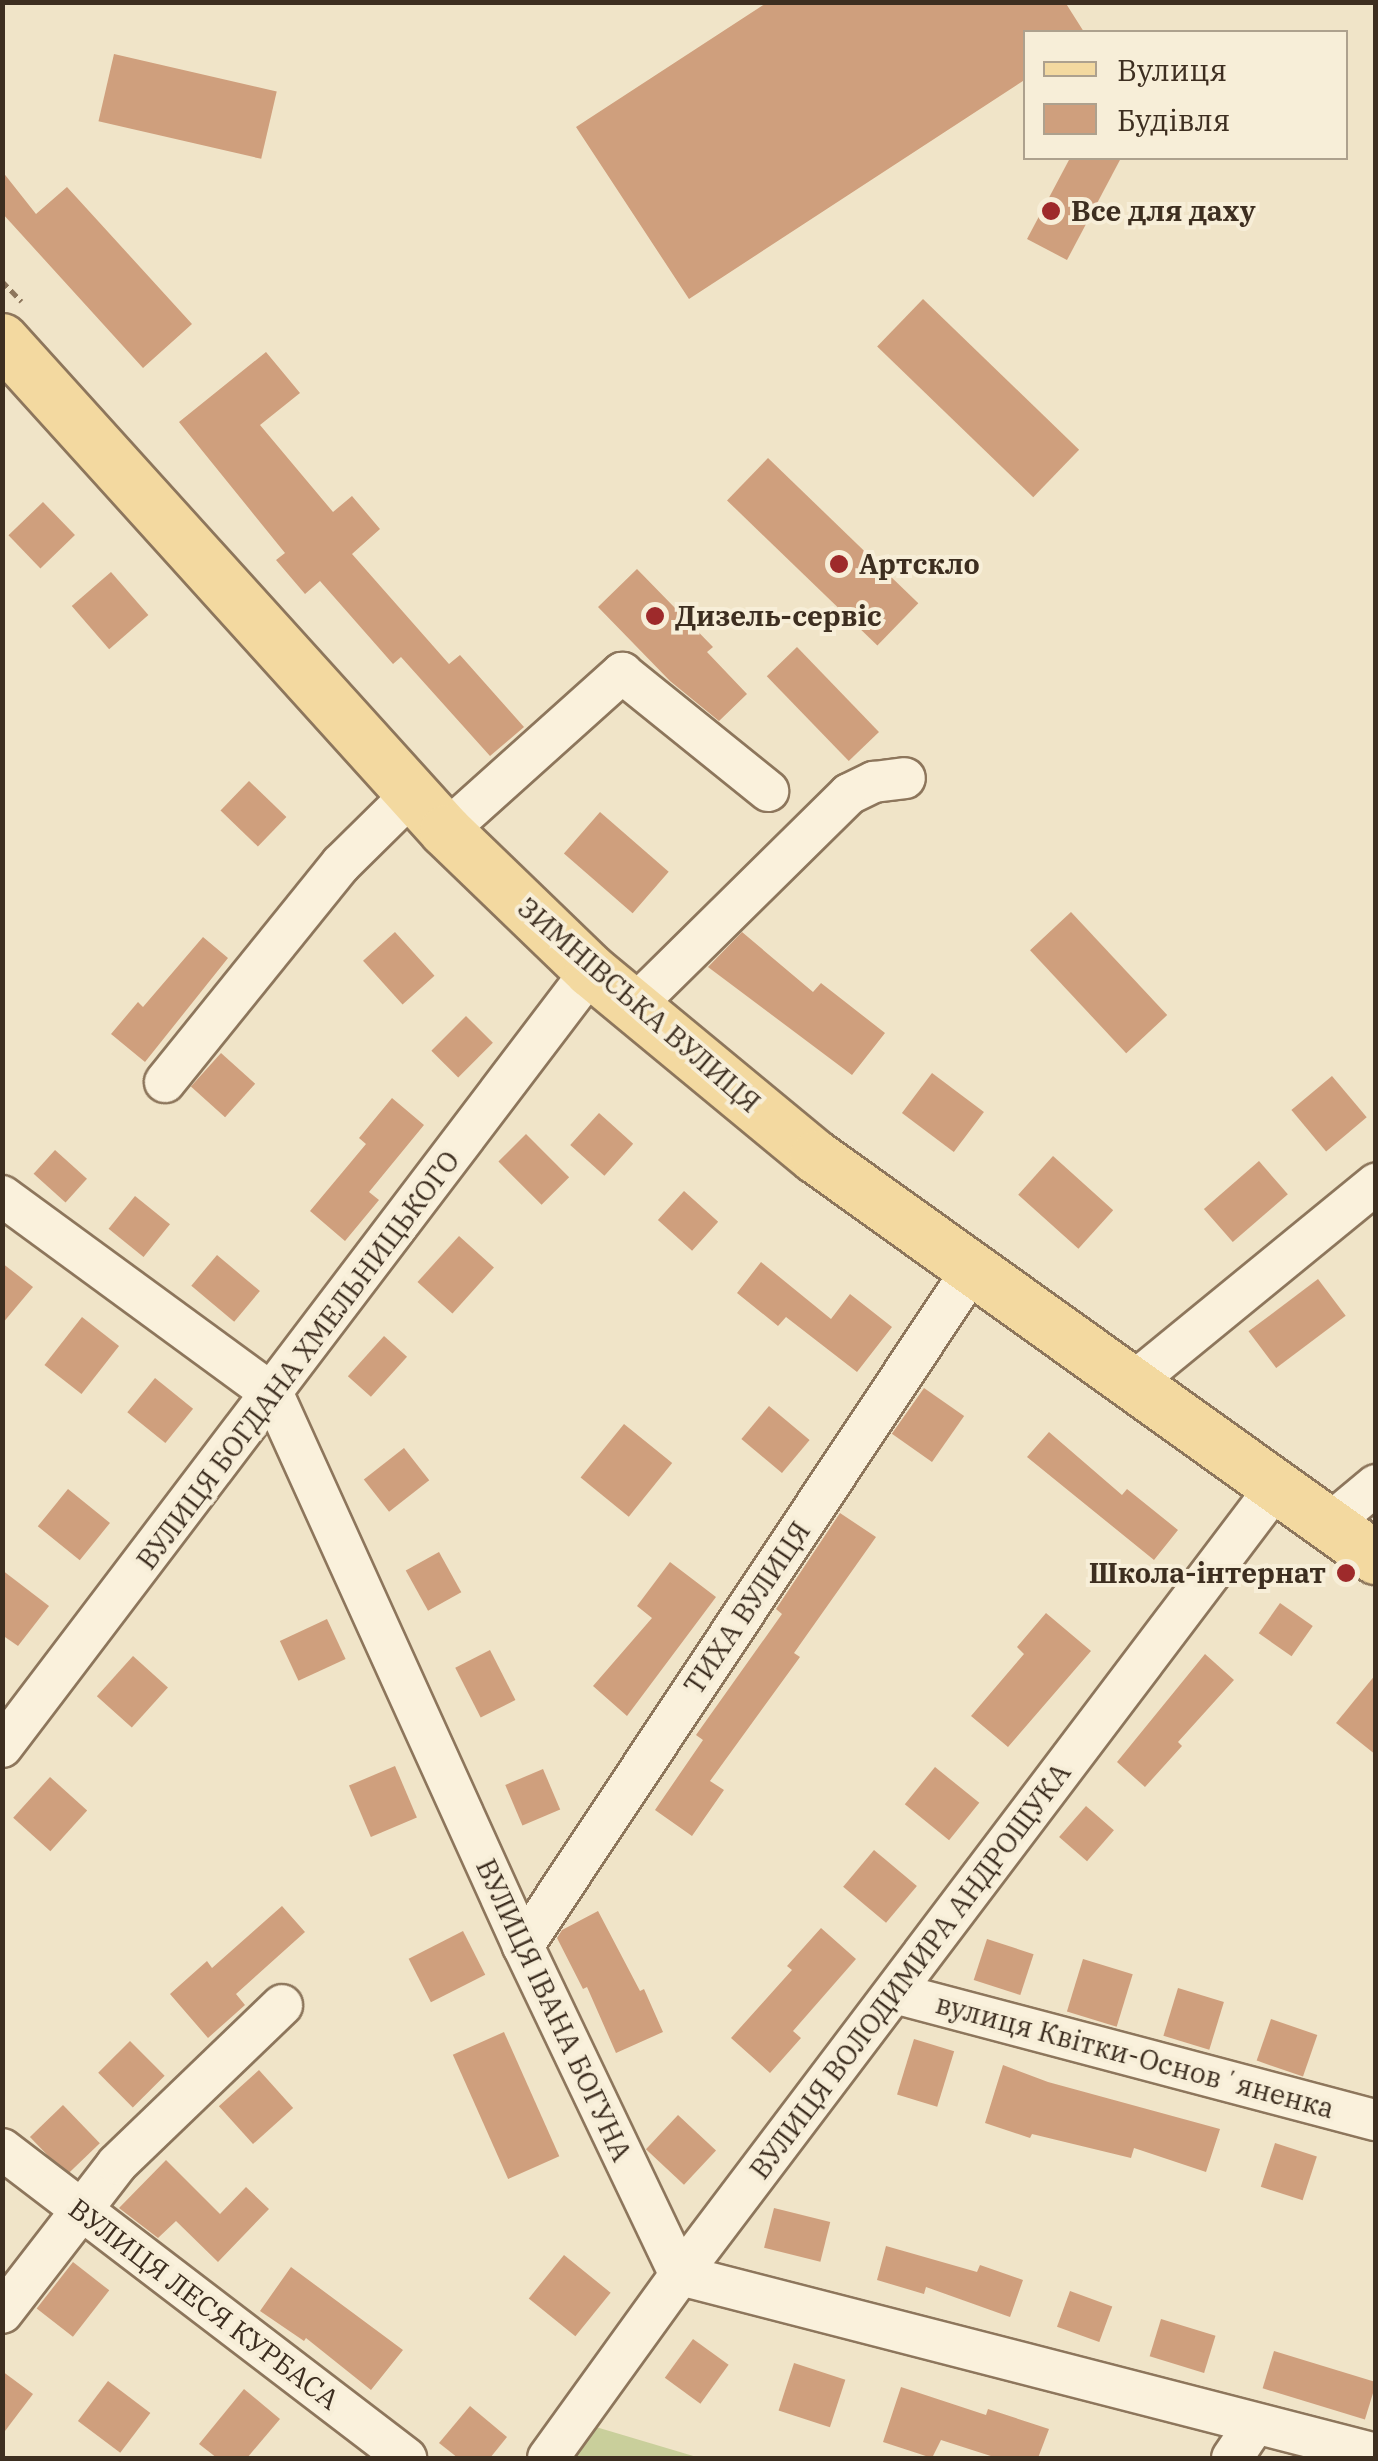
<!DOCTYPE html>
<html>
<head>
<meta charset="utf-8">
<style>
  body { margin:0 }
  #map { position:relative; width:1378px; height:2461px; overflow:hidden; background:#f0e4c8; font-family:"IBM Plex Serif",serif }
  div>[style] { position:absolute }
  .green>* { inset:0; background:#c9cf9b }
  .building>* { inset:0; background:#cf9f7d; transform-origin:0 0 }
  .path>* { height:5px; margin-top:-2.5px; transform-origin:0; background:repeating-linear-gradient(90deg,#8d765c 0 8px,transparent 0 13px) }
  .roads { filter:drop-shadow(2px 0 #8d765c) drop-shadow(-2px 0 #8d765c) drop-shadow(0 2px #8d765c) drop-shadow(0 -2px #8d765c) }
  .minor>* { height:40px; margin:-20px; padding:0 20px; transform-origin:20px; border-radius:20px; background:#faf1dc }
  .major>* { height:52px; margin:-26px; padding:0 26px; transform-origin:26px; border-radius:26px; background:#f3d9a0 }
  .dots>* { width:28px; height:28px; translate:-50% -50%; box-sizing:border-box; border:5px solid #f7eed8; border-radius:50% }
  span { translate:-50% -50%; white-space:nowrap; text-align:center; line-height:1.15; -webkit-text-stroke:8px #f7eed8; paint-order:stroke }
  .poi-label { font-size:28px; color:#3d2e20; font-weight:700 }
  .left { translate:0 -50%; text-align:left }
  .right { translate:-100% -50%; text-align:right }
  .street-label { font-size:28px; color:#3d2e20 }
  .frame { position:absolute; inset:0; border:5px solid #3d2e20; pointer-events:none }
  .legend { position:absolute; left:1023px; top:30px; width:325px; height:130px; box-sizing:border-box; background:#f7eed8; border:2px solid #ada18e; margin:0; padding:12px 18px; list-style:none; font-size:30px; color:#3d2e20 }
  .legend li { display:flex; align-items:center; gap:20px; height:50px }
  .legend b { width:50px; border:2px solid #ada18e }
</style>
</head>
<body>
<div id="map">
  <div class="green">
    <div style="clip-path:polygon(596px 2427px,700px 2458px,573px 2458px)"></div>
  </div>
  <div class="building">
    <div style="clip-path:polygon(768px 2px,1065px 2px,1084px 32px,1026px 32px,1026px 79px,689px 299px,576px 127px)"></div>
    <div style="left:114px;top:54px;width:167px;height:69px;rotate:13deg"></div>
    <div style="clip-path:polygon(1070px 158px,1121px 158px,1067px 260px,1027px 239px)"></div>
    <div style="clip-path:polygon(2px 171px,36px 214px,67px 187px,192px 324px,143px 368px,2px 213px)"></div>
    <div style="left:923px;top:299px;width:217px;height:66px;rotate:44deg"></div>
    <div style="clip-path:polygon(266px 352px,300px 393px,260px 425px,333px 512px,352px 496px,380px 529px,352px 554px,449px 664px,460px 655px,524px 727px,490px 756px,401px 657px,393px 664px,320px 581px,305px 594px,276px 560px,285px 553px,179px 422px)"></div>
    <div style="left:768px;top:458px;width:209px;height:59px;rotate:44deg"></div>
    <div style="left:43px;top:502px;width:46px;height:48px;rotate:46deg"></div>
    <div style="clip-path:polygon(637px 569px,713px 647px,707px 652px,747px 694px,719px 721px,670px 681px,598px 607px)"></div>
    <div style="left:111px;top:572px;width:57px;height:52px;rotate:49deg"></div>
    <div style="left:797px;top:647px;width:118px;height:42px;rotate:46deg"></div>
    <div style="left:249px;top:781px;width:52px;height:41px;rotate:44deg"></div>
    <div style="left:600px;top:812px;width:91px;height:55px;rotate:41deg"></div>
    <div style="left:1071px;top:912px;width:141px;height:56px;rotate:47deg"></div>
    <div style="left:395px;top:932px;width:59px;height:43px;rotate:48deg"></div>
    <div style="clip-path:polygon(742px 932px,813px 992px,821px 983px,885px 1033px,852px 1075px,708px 967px)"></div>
    <div style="clip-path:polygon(203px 937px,228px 958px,145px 1062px,111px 1034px,138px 1002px,143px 1007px)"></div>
    <div style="left:466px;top:1016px;width:38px;height:49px;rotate:45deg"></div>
    <div style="left:221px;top:1053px;width:46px;height:45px;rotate:42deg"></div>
    <div style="left:932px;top:1073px;width:65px;height:50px;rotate:37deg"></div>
    <div style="left:1332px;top:1076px;width:54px;height:53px;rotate:50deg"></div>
    <div style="clip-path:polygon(392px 1098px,424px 1125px,369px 1192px,379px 1200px,345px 1241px,310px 1211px,366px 1144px,359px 1138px)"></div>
    <div style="left:599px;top:1113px;width:46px;height:43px;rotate:42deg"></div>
    <div style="left:526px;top:1134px;width:61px;height:39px;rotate:45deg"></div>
    <div style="left:55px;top:1150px;width:43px;height:32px;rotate:42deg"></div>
    <div style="left:1053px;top:1156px;width:81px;height:52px;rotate:42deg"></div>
    <div style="left:1259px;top:1161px;width:44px;height:73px;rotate:49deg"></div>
    <div style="left:684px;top:1191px;width:46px;height:39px;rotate:42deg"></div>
    <div style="left:135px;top:1196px;width:45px;height:42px;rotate:39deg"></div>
    <div style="left:459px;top:1236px;width:47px;height:62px;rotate:42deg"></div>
    <div style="left:217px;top:1255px;width:56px;height:40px;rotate:40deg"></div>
    <div style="clip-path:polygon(761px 1262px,831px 1319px,850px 1294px,892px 1327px,857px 1372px,786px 1317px,778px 1326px,737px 1293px)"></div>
    <div style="clip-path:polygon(2px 1263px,33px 1287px,2px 1324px)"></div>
    <div style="left:1318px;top:1279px;width:46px;height:87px;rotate:53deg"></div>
    <div style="left:82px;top:1317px;width:47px;height:61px;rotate:38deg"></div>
    <div style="left:384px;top:1336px;width:31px;height:54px;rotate:42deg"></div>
    <div style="left:155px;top:1378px;width:49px;height:44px;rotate:39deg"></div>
    <div style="left:924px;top:1388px;width:49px;height:56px;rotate:35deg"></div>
    <div style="left:769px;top:1406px;width:53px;height:43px;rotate:40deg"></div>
    <div style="left:624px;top:1424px;width:62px;height:69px;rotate:39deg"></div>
    <div style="clip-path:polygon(1049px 1432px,1122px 1495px,1127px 1489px,1178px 1530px,1154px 1560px,1027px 1457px)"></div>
    <div style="left:404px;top:1448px;width:41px;height:51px;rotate:52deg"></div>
    <div style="left:68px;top:1489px;width:54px;height:48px;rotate:39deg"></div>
    <div style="clip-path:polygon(840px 1513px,876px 1537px,794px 1653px,800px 1657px,710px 1781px,724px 1790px,692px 1836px,655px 1810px,703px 1740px,696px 1735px,782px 1614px,776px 1609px)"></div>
    <div style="left:439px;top:1552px;width:46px;height:38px;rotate:61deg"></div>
    <div style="clip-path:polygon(670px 1562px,716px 1597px,627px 1716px,593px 1686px,652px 1618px,637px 1606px)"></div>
    <div style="clip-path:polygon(2px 1570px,49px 1606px,18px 1646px,2px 1635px)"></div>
    <div style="left:1280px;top:1603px;width:40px;height:37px;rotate:35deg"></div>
    <div style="clip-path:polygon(1046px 1613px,1091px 1651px,1008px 1747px,971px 1716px,1024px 1654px,1017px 1647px)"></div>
    <div style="left:327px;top:1619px;width:44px;height:52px;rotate:65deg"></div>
    <div style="left:490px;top:1650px;width:56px;height:39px;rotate:63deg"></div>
    <div style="clip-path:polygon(1205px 1654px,1234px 1680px,1178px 1742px,1182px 1746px,1145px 1787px,1117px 1762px)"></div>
    <div style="left:133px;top:1656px;width:47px;height:54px;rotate:42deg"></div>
    <div style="clip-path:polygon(1376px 1674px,1376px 1755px,1336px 1723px)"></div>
    <div style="left:395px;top:1766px;width:56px;height:50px;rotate:67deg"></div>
    <div style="left:935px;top:1767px;width:57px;height:48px;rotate:39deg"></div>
    <div style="left:543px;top:1769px;width:44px;height:41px;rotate:67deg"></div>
    <div style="left:50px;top:1777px;width:50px;height:55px;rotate:42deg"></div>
    <div style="left:1086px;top:1806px;width:37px;height:41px;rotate:41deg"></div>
    <div style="left:874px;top:1850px;width:56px;height:48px;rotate:40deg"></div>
    <div style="clip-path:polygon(282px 1906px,305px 1932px,236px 1994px,245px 2005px,208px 2038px,170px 1994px,207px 1961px,212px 1968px)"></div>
    <div style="clip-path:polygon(598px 1911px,640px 1991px,644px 1989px,663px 2032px,616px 2053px,587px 1987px,583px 1989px,557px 1938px,562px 1930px)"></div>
    <div style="clip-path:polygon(821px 1928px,856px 1959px,793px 2031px,801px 2038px,770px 2073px,731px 2038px,792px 1970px,787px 1966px)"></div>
    <div style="left:463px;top:1931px;width:49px;height:61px;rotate:63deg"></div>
    <div style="left:987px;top:1939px;width:49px;height:43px;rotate:18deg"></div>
    <div style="left:1083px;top:1959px;width:52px;height:55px;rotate:17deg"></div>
    <div style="left:1178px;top:1988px;width:48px;height:50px;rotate:17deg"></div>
    <div style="left:1271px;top:2019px;width:49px;height:44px;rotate:19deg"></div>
    <div style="left:504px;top:2032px;width:136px;height:56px;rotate:66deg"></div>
    <div style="left:914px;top:2039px;width:42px;height:58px;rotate:17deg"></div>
    <div style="left:130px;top:2041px;width:49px;height:45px;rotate:45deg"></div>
    <div style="clip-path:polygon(1003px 2065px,1048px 2082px,1220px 2129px,1206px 2172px,1134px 2148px,1131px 2158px,1032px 2134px,1030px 2138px,985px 2123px)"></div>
    <div style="left:259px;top:2070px;width:51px;height:54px;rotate:48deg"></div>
    <div style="left:63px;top:2105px;width:53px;height:46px;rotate:46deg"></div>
    <div style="left:678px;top:2115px;width:52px;height:47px;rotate:43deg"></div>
    <div style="left:1275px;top:2143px;width:44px;height:46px;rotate:18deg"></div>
    <div style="clip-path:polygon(166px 2160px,220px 2214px,246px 2187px,269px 2209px,218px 2262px,176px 2221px,158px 2238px,119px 2208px)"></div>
    <div style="left:774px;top:2208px;width:58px;height:41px;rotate:14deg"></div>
    <div style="clip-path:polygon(886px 2246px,977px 2272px,980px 2265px,1023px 2280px,1010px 2317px,926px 2287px,924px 2294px,877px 2280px)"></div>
    <div style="left:564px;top:2255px;width:60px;height:56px;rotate:39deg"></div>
    <div style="left:73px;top:2262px;width:46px;height:59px;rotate:38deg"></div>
    <div style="clip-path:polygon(291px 2267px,403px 2350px,371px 2390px,306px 2338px,304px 2341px,260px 2311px)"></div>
    <div style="left:1070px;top:2291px;width:45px;height:38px;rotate:20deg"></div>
    <div style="left:1161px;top:2319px;width:57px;height:39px;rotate:17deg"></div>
    <div style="left:693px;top:2339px;width:44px;height:48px;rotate:36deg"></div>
    <div style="left:1274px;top:2351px;width:107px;height:39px;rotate:17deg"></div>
    <div style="left:794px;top:2363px;width:54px;height:50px;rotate:18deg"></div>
    <div style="clip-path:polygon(2px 2371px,33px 2394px,2px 2435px)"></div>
    <div style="left:108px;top:2381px;width:53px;height:50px;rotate:37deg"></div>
    <div style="clip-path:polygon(901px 2387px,986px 2415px,988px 2409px,1049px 2429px,1038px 2458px,997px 2458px,941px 2440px,932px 2458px,883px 2442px)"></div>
    <div style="clip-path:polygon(244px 2389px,280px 2419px,247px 2458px,217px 2458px,199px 2444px)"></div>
    <div style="clip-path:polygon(470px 2406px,507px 2437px,490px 2458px,458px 2458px,439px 2443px)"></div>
  </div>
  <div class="path">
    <div style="left:2px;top:281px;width:28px;rotate:46deg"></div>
  </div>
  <div class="roads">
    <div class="minor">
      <div style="left:446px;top:831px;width:237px;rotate:-41.9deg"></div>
      <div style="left:622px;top:673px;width:188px;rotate:38.9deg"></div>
      <div style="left:634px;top:1006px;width:302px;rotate:-44.6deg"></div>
      <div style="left:849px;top:794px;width:28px;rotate:-26deg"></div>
      <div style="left:874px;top:782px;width:31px;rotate:-7deg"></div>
      <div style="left:165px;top:1082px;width:280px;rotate:-51.1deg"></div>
      <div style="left:341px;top:864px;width:100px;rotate:-44.6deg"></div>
      <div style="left:2px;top:1196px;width:336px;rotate:36.2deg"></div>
      <div style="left:273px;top:1394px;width:606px;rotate:65.63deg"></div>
      <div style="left:523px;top:1946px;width:365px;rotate:64.5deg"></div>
      <div style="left:680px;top:2275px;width:719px;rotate:14.42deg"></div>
      <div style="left:1130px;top:1385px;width:318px;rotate:-39.3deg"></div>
      <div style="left:1329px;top:1524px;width:61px;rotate:-39.7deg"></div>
      <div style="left:2px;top:1747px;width:974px;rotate:-52.8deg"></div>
      <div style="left:523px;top:1946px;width:812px;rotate:-56.41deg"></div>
      <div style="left:894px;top:1993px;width:498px;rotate:14.8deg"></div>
      <div style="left:2px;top:2149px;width:509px;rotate:37.41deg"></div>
      <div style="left:2px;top:2313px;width:188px;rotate:-52.3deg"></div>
      <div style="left:117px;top:2164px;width:229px;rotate:-43.9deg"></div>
      <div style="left:548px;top:2458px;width:226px;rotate:-54.2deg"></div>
      <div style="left:680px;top:2275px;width:988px;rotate:-52.9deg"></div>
      <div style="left:1232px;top:2458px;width:40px;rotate:-56deg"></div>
    </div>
    <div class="major">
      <div style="left:2px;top:340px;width:662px;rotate:47.88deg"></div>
      <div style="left:446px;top:831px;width:202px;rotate:44deg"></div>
      <div style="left:591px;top:971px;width:292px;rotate:39.6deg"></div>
      <div style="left:816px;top:1157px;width:689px;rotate:35.61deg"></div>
    </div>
  </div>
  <div class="dots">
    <div style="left:1051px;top:211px;background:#9e2a2b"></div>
    <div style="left:839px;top:564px;background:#9e2a2b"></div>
    <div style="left:655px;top:616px;background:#9e2a2b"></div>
    <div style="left:1346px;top:1573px;background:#9e2a2b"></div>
  </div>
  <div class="poi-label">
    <span class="left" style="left:1071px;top:211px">Все для даху</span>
    <span class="left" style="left:859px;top:564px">Артскло</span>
    <span class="left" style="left:675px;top:616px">Дизель-сервіс</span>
    <span class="right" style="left:1326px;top:1573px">Школа-інтернат</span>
  </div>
  <div class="street-label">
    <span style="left:639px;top:1005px;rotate:41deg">ЗИМНІВСЬКА ВУЛИЦЯ</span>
    <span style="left:298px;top:1360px;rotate:-53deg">ВУЛИЦЯ БОГДАНА ХМЕЛЬНИЦЬКОГО</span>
    <span style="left:747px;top:1608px;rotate:-56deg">ТИХА ВУЛИЦЯ</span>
    <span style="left:910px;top:1971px;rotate:-53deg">ВУЛИЦЯ ВОЛОДИМИРА АНДРОЩУКА</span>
    <span style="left:554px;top:2010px;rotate:65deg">ВУЛИЦЯ ІВАНА БОГУНА</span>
    <span style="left:1135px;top:2056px;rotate:15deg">вулиця Квітки-Основʼяненка</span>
    <span style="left:204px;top:2304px;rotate:37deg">ВУЛИЦЯ ЛЕСЯ КУРБАСА</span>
  </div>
  <div class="frame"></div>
  <ul class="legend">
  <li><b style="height:12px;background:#f3d9a0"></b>Вулиця</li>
  <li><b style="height:28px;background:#cf9f7d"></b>Будівля</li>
  </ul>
</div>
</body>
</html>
